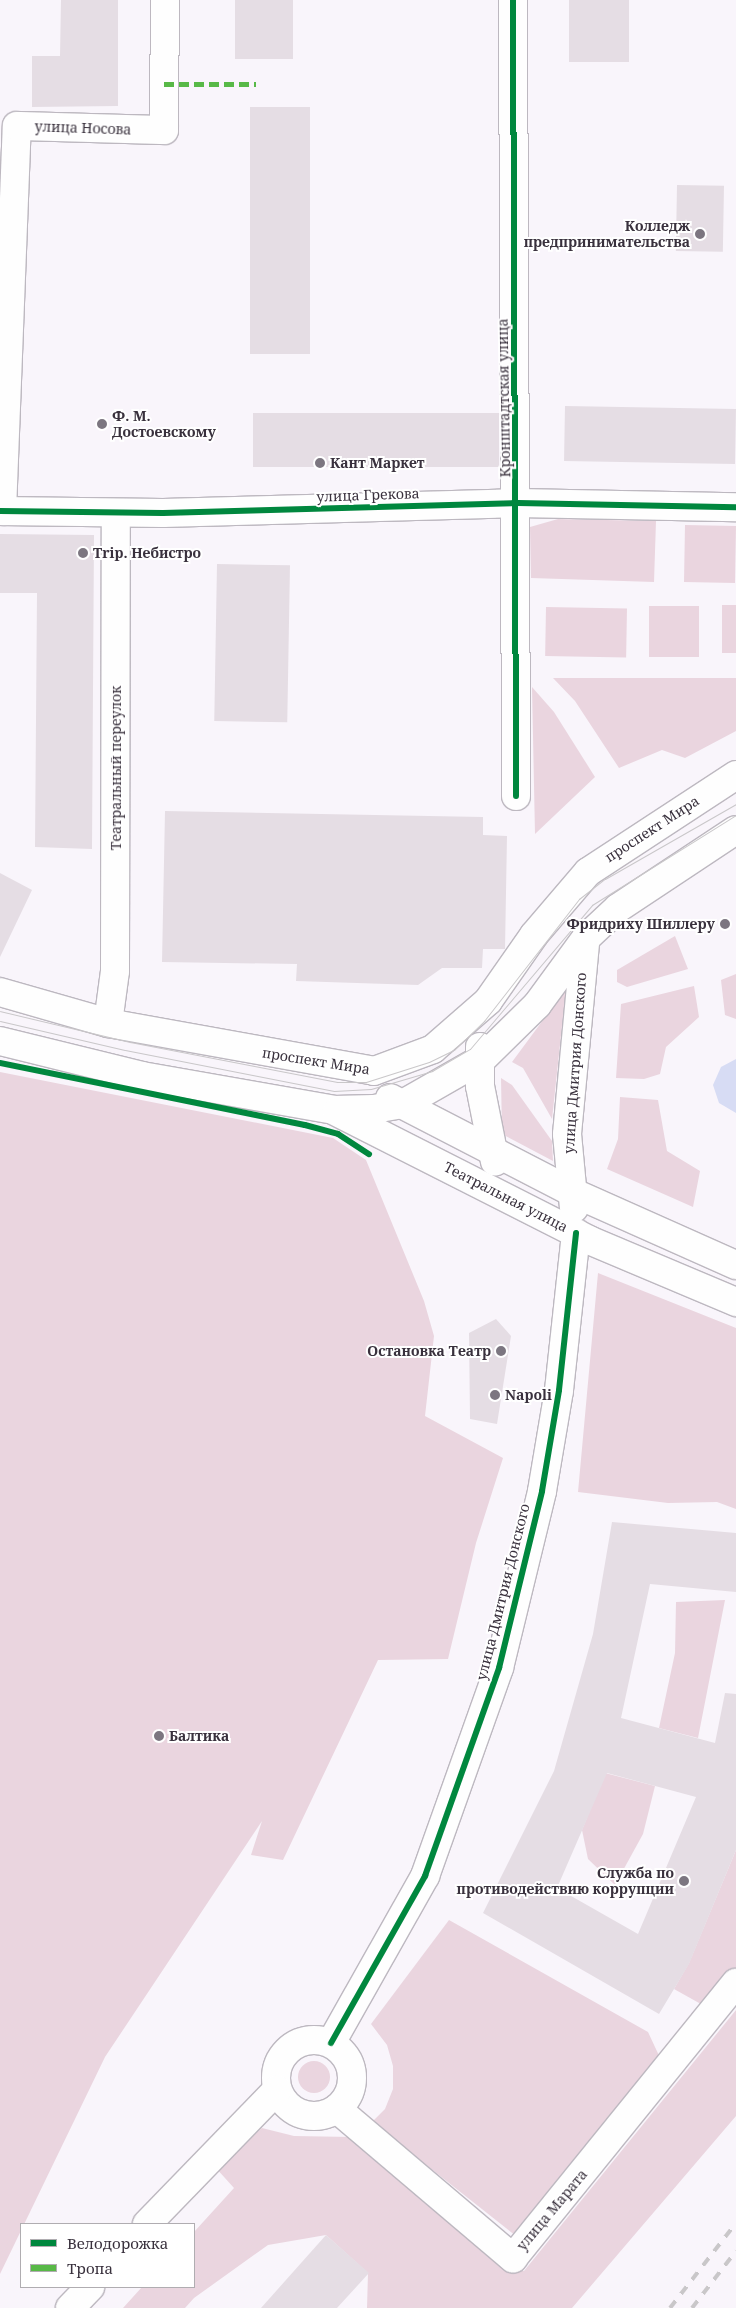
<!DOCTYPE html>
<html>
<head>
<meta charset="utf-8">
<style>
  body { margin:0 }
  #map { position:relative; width:736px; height:2308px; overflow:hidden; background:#f9f5fb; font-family:"Noto Serif",serif }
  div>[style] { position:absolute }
  .green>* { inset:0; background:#ead5df; transform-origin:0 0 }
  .round { border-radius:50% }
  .water>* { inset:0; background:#d7dcf4 }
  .building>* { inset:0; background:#e5dde4; transform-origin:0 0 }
  .roads { filter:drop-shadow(1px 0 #bdb8c0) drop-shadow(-1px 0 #bdb8c0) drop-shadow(0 1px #bdb8c0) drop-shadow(0 -1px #bdb8c0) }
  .minor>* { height:28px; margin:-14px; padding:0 14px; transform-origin:14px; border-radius:14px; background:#fefefe }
  .tertiary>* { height:28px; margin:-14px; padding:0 14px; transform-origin:14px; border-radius:14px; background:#fefefe }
  .tertiary>.ring { margin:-14px; padding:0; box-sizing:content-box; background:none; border:28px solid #fefefe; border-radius:50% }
  .primary>* { height:28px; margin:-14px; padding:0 14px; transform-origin:14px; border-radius:14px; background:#fefefe }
  .tram>* { height:1px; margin:-0.5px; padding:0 0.5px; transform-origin:0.5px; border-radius:0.5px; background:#c9c7c9 }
  .rail>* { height:4px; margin-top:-2px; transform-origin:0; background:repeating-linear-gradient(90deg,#c9c7c9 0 9px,transparent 0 18px) }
  .quiet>* { height:5px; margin-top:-2.5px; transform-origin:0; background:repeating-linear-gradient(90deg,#58b947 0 10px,transparent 0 15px) }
  .cycleway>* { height:6px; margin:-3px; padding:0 3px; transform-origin:3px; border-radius:3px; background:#00873e }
  .dots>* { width:14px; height:14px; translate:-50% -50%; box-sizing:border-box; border:2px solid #fff; border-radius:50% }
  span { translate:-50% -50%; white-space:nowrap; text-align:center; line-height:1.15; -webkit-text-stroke:4px #fff; paint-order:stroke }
  .street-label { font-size:14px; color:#39313d }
  .poi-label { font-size:14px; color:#39313d; font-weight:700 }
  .right { translate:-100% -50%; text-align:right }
  .left { translate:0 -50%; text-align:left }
  .legend { position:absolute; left:20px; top:2223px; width:175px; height:65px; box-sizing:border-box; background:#fff; border:1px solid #b0adb1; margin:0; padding:6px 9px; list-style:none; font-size:15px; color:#39313d }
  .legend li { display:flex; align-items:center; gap:10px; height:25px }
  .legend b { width:25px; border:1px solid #b0adb1 }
</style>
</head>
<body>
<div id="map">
  <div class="green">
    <div style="clip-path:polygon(558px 519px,656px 521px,654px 582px,531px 578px,530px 527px)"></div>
    <div style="left:685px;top:525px;width:51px;height:57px;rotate:1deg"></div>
    <div style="left:722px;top:605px;width:14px;height:48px"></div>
    <div style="left:699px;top:606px;width:51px;height:50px;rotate:90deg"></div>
    <div style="left:546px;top:607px;width:81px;height:49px;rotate:1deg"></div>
    <div style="clip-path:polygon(553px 678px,736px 678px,736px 731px,685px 758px,662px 750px,619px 768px,575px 701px)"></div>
    <div style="clip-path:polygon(532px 687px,554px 712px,595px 777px,535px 834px)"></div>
    <div style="clip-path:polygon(675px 936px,688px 969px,627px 987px,617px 982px,617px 970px)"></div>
    <div style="clip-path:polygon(736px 974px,736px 1019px,725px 1015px,721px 980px)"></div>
    <div style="clip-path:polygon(694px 986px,699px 1017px,666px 1047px,660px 1074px,644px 1079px,616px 1078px,621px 1004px)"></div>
    <div style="clip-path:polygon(566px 989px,552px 1119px,523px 1068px,512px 1062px)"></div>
    <div style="clip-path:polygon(0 1072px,333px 1138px,366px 1160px,424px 1301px,434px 1336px,425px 1416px,503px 1458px,476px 1543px,448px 1659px,378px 1660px,283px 1860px,251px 1855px,262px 1821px,105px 2057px,0 2274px)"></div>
    <div style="clip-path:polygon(501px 1078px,512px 1085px,552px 1141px,553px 1161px,502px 1134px)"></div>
    <div style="clip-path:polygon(620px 1097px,658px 1100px,667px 1151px,700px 1171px,693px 1207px,607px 1169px,618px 1139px)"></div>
    <div style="clip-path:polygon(598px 1273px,736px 1328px,736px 1509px,717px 1502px,668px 1503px,578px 1492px)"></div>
    <div style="clip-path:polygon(725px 1600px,698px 1738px,659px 1728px,675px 1653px,676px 1602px)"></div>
    <div style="clip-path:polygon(605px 1773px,655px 1786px,643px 1834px,615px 1885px,588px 1859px,582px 1830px)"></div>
    <div style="clip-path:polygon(736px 1850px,736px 1968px,708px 2008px,674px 1989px,689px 1963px)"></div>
    <div style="clip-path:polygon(449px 1920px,648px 2032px,662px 2062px,516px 2236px,372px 2122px,385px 2109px,393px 2089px,393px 2066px,387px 2045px,371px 2024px)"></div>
    <div style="clip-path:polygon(736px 2010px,736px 2116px,572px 2308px,367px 2308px,368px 2273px,326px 2235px,268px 2245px,194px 2298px,185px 2308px,123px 2308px,142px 2287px,194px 2287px,194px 2232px,234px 2188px,215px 2167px,262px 2128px,294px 2136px,352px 2137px,505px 2267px,524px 2271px)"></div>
    <div class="round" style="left:298px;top:2061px;width:32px;height:32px"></div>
  </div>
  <div class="water">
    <div style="clip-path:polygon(736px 1059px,736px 1113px,719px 1103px,713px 1085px,721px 1067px)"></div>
  </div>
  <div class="building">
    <div style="clip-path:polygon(61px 0,118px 0,118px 106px,32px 107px,32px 56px,60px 56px)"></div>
    <div style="left:235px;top:0;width:58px;height:59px"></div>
    <div style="left:569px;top:0;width:60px;height:62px"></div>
    <div style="left:250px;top:107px;width:60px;height:247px"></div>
    <div style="left:677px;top:185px;width:47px;height:66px;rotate:1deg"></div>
    <div style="left:565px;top:406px;width:171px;height:55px;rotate:1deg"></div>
    <div style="left:253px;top:413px;width:246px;height:54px"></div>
    <div style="clip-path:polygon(0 534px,94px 535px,92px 849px,35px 847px,37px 593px,0 593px)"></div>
    <div style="left:217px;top:564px;width:73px;height:157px;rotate:1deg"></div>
    <div style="clip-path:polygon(165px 811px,483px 817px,483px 835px,507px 836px,505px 949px,483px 949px,482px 968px,442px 968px,418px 985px,296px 981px,297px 964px,162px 962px)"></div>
    <div style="clip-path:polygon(0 873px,32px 890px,0 957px)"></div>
    <div style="clip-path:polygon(496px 1319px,511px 1336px,497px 1424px,470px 1419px,469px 1333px)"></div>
    <div style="clip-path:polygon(evenodd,612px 1522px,736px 1533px,736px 1592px,650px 1584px,621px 1718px,715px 1743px,725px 1693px,736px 1694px,736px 1850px,689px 1964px,659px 2014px,483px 1913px,554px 1771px,593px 1634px,612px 1522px,607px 1773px,696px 1797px,638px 1934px,557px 1888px,607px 1773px)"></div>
    <div style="clip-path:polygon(326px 2235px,369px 2273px,337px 2308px,261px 2308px)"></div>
  </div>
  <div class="roads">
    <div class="minor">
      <div style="left:513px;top:0;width:796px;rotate:89.78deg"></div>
      <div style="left:2px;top:511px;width:385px;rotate:-87.8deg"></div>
      <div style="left:17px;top:126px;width:147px;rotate:1.6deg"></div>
      <div style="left:164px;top:130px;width:130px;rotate:-89.6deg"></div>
      <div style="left:108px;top:1023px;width:52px;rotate:-82.3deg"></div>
      <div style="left:115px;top:971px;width:458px;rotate:-89.9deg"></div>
      <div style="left:331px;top:2043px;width:192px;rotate:-60.6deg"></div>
      <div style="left:425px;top:1876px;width:221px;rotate:-70.4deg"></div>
      <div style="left:499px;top:1668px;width:182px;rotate:-76.3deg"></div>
      <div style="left:542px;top:1491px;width:102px;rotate:-80.4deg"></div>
      <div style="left:559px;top:1390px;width:158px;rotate:-83.8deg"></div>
      <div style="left:337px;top:2109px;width:231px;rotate:40.3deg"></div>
      <div style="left:513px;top:2258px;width:354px;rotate:-51deg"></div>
    </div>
    <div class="tertiary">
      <div style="left:0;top:511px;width:163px;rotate:0.7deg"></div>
      <div style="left:163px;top:513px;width:355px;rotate:-1.6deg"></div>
      <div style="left:518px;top:503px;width:218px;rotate:1.1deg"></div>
      <div class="ring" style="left:276px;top:2040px;width:48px;height:48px"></div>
      <div style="left:147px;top:2224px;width:187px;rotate:-45.9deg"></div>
      <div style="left:70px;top:2308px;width:29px;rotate:-46deg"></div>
    </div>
    <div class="primary">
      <div style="left:0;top:992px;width:112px;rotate:16deg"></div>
      <div style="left:108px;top:1023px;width:270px;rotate:10.2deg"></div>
      <div style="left:374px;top:1071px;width:63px;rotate:-20.4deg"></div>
      <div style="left:433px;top:1049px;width:73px;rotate:-41.1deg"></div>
      <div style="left:488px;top:1001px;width:80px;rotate:-55.1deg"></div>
      <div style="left:534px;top:935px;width:83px;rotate:-49.4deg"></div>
      <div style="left:588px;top:872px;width:177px;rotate:-33.2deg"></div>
      <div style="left:0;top:1041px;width:146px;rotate:13.8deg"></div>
      <div style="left:142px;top:1076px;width:195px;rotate:10deg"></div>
      <div style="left:334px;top:1110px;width:40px;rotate:-1.4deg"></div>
      <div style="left:374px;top:1109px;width:29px;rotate:-10deg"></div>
      <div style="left:403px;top:1104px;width:91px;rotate:-29.7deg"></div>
      <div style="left:482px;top:1059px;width:77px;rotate:-44.5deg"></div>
      <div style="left:537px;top:1005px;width:83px;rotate:-53.8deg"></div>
      <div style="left:586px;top:938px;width:44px;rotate:-43.2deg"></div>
      <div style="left:618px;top:908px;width:141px;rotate:-33.5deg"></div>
      <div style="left:480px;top:1047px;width:39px;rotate:90deg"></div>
      <div style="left:480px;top:1086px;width:77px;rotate:78.8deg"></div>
      <div style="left:390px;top:1098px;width:207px;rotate:27.3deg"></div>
      <div style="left:574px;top:1193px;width:177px;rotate:24deg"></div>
      <div style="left:337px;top:1112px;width:283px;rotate:26.9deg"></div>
      <div style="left:589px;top:1240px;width:160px;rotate:22.9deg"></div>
      <div style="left:574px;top:1208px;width:74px;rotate:-95.4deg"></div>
      <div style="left:567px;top:1134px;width:193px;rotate:-84.6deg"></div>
    </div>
  </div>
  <div class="tram">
    <div style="left:0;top:1011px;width:134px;rotate:13.4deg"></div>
    <div style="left:130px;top:1042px;width:211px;rotate:10.9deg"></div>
    <div style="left:337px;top:1082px;width:29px"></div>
    <div style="left:366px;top:1082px;width:66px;rotate:-17.6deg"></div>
    <div style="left:429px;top:1062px;width:28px;rotate:-26deg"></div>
    <div style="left:454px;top:1050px;width:42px;rotate:-44deg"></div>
    <div style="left:484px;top:1021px;width:155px;rotate:-52.1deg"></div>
    <div style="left:579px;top:899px;width:33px;rotate:-38deg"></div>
    <div style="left:605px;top:879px;width:151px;rotate:-29.8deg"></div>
    <div style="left:0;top:1021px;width:128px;rotate:13.1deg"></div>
    <div style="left:125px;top:1050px;width:213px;rotate:11.1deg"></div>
    <div style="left:334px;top:1091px;width:37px;rotate:-3deg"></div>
    <div style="left:371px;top:1089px;width:64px;rotate:-16.4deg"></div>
    <div style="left:432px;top:1071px;width:44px;rotate:-30.1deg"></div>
    <div style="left:470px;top:1049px;width:189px;rotate:-49.7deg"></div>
    <div style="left:592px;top:905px;width:170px;rotate:-32deg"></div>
  </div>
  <div class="rail">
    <div style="left:670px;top:2308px;width:108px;rotate:-52.2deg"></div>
    <div style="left:692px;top:2308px;width:72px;rotate:-52.3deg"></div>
  </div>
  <div class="quiet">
    <div style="left:164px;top:84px;width:92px"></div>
  </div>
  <div class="cycleway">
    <div style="left:513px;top:0;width:796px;rotate:89.78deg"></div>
    <div style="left:0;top:511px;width:163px;rotate:0.7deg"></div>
    <div style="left:163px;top:513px;width:355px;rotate:-1.6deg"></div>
    <div style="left:518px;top:503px;width:218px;rotate:1.1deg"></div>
    <div style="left:0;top:1063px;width:311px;rotate:11.5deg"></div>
    <div style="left:305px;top:1125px;width:34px;rotate:15deg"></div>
    <div style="left:338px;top:1134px;width:37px;rotate:33deg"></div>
    <div style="left:331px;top:2043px;width:192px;rotate:-60.6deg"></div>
    <div style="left:425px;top:1876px;width:221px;rotate:-70.4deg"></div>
    <div style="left:499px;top:1668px;width:182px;rotate:-76.3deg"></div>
    <div style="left:542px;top:1491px;width:102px;rotate:-80.4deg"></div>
    <div style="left:559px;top:1390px;width:158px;rotate:-83.8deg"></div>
  </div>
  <div class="dots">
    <div style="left:700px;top:234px;background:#7c7680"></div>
    <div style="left:102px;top:424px;background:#7c7680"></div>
    <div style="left:320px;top:463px;background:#7c7680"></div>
    <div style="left:83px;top:553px;background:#7c7680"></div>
    <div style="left:725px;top:924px;background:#7c7680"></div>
    <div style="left:501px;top:1351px;background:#7c7680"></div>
    <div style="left:495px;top:1395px;background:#7c7680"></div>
    <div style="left:159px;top:1736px;background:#7c7680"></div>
    <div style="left:684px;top:1881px;background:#7c7680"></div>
  </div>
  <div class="street-label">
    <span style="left:83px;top:128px;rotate:2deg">улица Носова</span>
    <span style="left:504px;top:398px;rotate:-91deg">Кронштадтская улица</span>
    <span style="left:368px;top:495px;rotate:-2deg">улица Грекова</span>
    <span style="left:116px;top:768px;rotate:-90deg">Театральный переулок</span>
    <span style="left:652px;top:829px;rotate:-33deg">проспект Мира</span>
    <span style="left:316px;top:1061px;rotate:9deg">проспект Мира</span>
    <span style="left:575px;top:1063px;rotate:-86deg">улица Дмитрия Донского</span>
    <span style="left:506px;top:1197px;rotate:27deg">Театральная улица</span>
    <span style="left:503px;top:1592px;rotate:-76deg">улица Дмитрия Донского</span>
    <span style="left:552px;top:2210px;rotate:-50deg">улица Марата</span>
  </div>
  <div class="poi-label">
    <span class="right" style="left:690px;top:234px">Колледж<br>предпринимательства</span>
    <span class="left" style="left:112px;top:424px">Ф. М.<br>Достоевскому</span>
    <span class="left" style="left:330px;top:463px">Кант Маркет</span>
    <span class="left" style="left:93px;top:553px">Trip. Небистро</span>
    <span class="right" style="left:715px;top:924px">Фридриху Шиллеру</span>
    <span class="right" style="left:491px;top:1351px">Остановка Театр</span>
    <span class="left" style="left:505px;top:1395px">Napoli</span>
    <span class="left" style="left:169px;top:1736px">Балтика</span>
    <span class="right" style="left:674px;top:1881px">Служба по<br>противодействию коррупции</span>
  </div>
  <ul class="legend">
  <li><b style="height:6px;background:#00873e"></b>Велодорожка</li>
  <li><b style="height:6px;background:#58b947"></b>Тропа</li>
  </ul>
</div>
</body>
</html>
